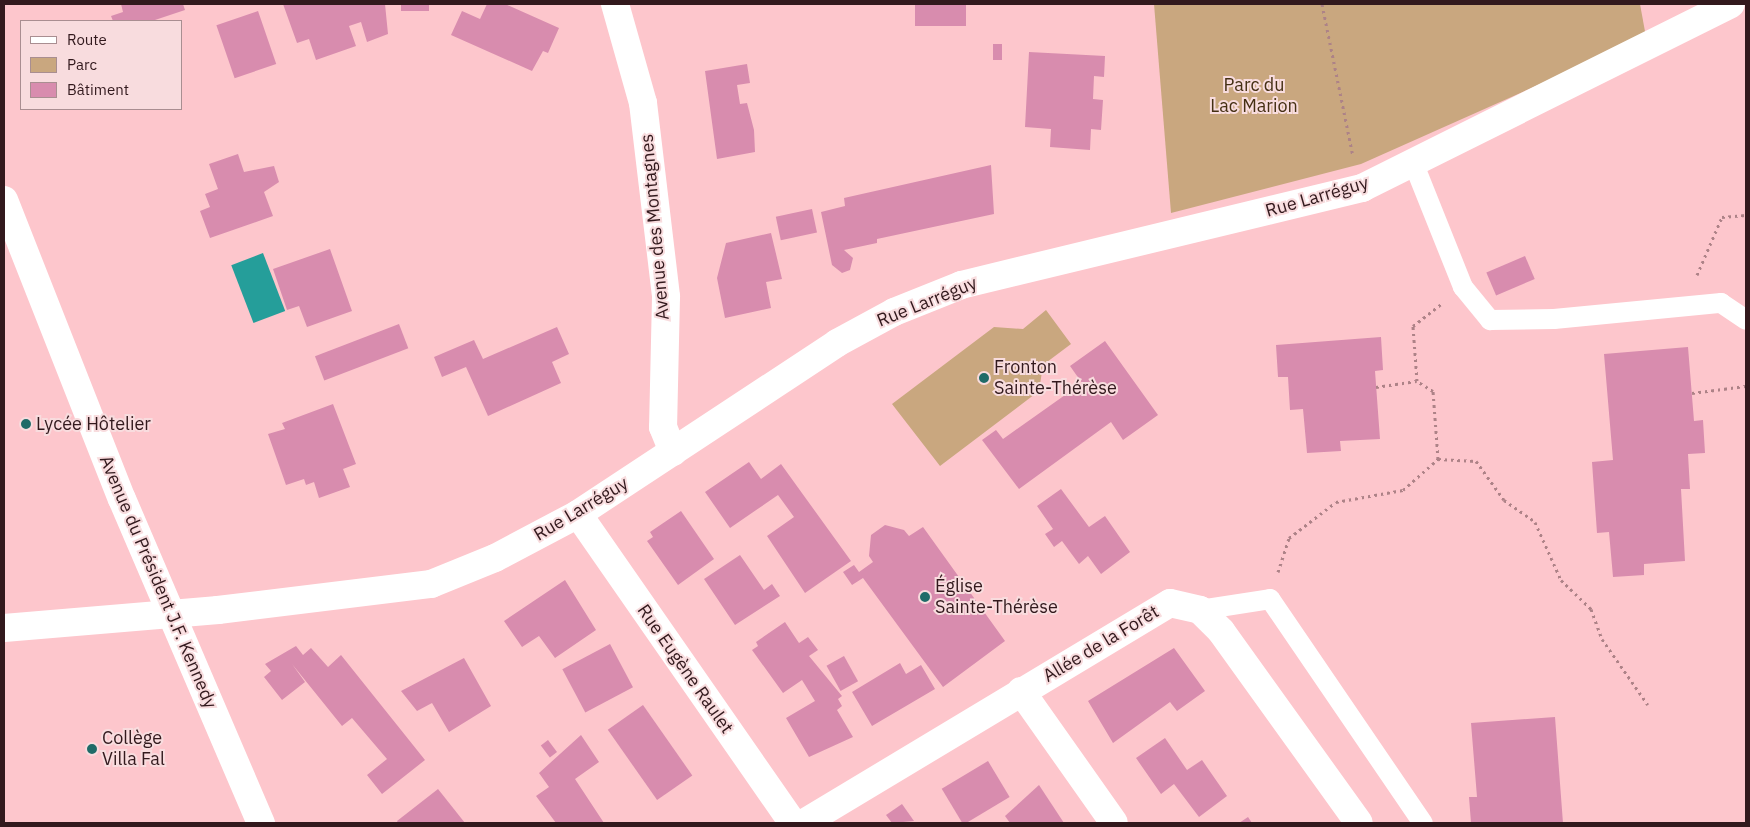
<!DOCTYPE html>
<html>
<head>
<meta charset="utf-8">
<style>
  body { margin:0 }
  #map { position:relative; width:1750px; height:827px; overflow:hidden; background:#fdc6cc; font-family:"IBM Plex Sans",sans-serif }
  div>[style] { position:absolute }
  .green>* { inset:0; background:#c9a77f }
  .water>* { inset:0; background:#259e9a; transform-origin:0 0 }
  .building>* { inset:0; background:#d88cae; transform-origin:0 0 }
  .path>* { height:3px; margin-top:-1.5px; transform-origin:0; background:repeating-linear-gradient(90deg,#ad8287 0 2.5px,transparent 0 6.5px) }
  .service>* { height:20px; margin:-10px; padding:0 10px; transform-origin:10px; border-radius:10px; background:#fff }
  .minor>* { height:28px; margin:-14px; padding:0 14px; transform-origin:14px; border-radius:14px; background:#fff }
  .tertiary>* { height:28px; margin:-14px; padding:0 14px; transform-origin:14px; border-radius:14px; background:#fff }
  .dots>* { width:14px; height:14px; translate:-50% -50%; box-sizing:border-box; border:2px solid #f8dcde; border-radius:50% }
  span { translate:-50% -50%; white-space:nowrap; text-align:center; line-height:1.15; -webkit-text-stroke:4px #f8dcde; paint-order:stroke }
  .park-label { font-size:18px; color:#442f13 }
  .street-label { font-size:18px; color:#32191d }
  .poi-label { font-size:18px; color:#32191d }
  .left { translate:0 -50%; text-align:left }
  .frame { position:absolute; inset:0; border:5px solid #32191d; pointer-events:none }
  .legend { position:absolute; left:20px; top:20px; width:162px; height:90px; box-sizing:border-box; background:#f8dcde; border:1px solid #a98e91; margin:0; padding:6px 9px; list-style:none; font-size:15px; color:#32191d }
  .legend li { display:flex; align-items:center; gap:10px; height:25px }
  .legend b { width:25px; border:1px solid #a98e91 }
</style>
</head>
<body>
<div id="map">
  <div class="green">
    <div style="clip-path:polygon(1154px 4px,1640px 4px,1646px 37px,1361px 164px,1171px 213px)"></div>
    <div style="clip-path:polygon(1046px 310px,1071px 344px,1043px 365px,1039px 391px,940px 466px,892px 404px,994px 327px,1023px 329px)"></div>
  </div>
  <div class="water">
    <div style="left:263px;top:253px;width:62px;height:34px;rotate:69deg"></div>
  </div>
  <div class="building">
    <div style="clip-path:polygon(121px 4px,183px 4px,185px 10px,152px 21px,113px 21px,111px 16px,123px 12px)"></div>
    <div style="clip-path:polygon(283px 4px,385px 4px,388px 34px,367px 42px,361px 22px,349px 26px,356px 46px,316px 60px,309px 39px,297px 43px)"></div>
    <div style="left:401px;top:4px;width:28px;height:7px"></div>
    <div style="clip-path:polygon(487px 4px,505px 4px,559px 28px,548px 53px,543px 51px,532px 71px,451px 35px,462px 11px,480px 19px)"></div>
    <div style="left:915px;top:4px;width:51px;height:22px"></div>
    <div style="left:258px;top:11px;width:56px;height:44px;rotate:71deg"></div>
    <div style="left:993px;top:44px;width:9px;height:16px"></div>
    <div style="clip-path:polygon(1029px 52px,1105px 56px,1104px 77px,1094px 76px,1093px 99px,1103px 100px,1101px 130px,1091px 129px,1090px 150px,1050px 147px,1051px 129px,1025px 127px)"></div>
    <div style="clip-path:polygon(747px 64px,750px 83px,737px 85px,740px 104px,747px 103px,754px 130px,755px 152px,717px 159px,705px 71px)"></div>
    <div style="clip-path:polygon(238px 154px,244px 172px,274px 166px,279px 182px,264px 192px,273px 216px,210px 238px,200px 211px,210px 207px,205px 194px,218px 189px,209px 164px)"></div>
    <div style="clip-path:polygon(991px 165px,994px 214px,877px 239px,877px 243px,844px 250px,853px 258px,850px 270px,842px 273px,832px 265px,821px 212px,845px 206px,844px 198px)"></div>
    <div style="left:812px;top:209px;width:24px;height:37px;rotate:78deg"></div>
    <div style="clip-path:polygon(771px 233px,782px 279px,766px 282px,771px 308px,725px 318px,717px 278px,726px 243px)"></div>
    <div style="clip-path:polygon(330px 249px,352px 311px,307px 327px,299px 306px,287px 310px,273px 269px)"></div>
    <div style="left:1525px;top:256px;width:25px;height:42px;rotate:67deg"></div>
    <div style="left:399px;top:324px;width:26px;height:90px;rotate:69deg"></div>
    <div style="clip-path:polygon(557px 327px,569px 354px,552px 362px,561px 383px,488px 416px,466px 367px,442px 377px,434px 357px,474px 340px,483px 359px)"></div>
    <div style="clip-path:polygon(1381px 337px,1383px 370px,1375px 371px,1380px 439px,1340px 441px,1341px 451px,1307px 453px,1303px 409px,1290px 410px,1288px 377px,1278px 377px,1276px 345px)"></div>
    <div style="clip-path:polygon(1105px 341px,1158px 415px,1123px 440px,1111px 422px,1019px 489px,982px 440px,996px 430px,1003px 439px,1082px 383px,1070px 366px)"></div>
    <div style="clip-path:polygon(1688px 347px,1694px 421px,1703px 420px,1705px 453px,1688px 454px,1690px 489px,1681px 489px,1685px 561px,1644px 564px,1644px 575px,1613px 577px,1609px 532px,1597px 533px,1592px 462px,1613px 460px,1604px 354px)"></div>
    <div style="clip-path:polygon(333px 404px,356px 464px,343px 469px,350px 487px,319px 498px,314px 482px,306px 485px,304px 479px,286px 485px,268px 434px,285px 429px,282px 423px)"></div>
    <div style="clip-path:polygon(749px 462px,761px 479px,781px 464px,851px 561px,805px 593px,767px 536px,794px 517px,778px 495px,730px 528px,705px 492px)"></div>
    <div style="clip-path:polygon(1061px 489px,1089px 527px,1105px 516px,1130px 552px,1101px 574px,1088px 556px,1079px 564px,1062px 541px,1054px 547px,1045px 534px,1053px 529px,1037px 506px)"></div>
    <div style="clip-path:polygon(681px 511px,714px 559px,678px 585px,647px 541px,653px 537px,650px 532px)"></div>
    <div style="clip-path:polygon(885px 525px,904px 530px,909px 536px,923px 527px,1005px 641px,943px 687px,863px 578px,852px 585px,843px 572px,854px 565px,859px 572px,873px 562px,869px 556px,871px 535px)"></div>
    <div style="clip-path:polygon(740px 555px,764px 590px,772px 584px,780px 596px,735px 625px,704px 579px)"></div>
    <div style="clip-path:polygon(565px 580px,596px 630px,555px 658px,539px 636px,522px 647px,504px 621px)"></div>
    <div style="clip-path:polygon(785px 622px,799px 643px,808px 637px,818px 650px,809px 656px,842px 696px,838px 699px,842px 706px,837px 710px,853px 737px,809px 757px,786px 718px,815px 701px,802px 680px,783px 693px,752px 650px,758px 646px,756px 642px)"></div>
    <div style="left:610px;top:644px;width:49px;height:54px;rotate:62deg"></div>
    <div style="clip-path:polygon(296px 646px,303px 655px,311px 648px,328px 667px,341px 655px,425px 760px,382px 794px,367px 775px,387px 759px,352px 718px,342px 726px,292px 664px,305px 682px,282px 700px,264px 677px,271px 671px,265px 664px)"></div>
    <div style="clip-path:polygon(1174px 648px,1205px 691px,1177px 711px,1170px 702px,1113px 743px,1088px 701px)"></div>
    <div style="left:844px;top:656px;width:29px;height:20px;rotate:61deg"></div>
    <div style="clip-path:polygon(464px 658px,491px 706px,449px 732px,432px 703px,417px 711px,401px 691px)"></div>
    <div style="clip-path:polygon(900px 663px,906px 674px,921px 665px,935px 689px,872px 726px,852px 692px)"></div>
    <div style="left:643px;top:705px;width:86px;height:43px;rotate:55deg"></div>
    <div style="clip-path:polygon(1555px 717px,1563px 823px,1471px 823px,1469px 797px,1477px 797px,1471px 723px)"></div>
    <div style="clip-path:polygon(581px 735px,599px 762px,575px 779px,604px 823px,556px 823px,536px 796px,549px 787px,539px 773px)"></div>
    <div style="clip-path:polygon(1165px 738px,1187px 770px,1202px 760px,1227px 796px,1199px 817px,1174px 784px,1161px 794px,1136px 758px)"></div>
    <div style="left:548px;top:740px;width:15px;height:9px;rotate:53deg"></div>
    <div style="left:988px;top:761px;width:42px;height:54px;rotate:59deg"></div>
    <div style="clip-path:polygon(1039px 785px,1064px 823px,1010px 823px,1005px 816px)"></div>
    <div style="clip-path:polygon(438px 789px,465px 823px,398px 823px,397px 821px)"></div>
    <div style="clip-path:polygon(902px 804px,914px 821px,892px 823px,886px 815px)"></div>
    <div style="clip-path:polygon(1248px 817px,1252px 823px,1239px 823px)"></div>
  </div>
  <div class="path">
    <div style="left:1322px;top:4px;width:155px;rotate:78.5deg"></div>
    <div style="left:1697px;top:275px;width:63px;rotate:-66.7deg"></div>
    <div style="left:1722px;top:217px;width:24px;rotate:-5deg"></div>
    <div style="left:1376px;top:387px;width:41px;rotate:-8.3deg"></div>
    <div style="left:1417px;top:381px;width:55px;rotate:-94.2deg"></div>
    <div style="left:1413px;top:326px;width:36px;rotate:-38deg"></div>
    <div style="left:1692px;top:393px;width:54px;rotate:-7.4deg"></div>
    <div style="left:1438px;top:459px;width:38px;rotate:3deg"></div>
    <div style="left:1476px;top:461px;width:48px;rotate:54.3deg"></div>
    <div style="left:1504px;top:500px;width:38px;rotate:35deg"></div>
    <div style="left:1535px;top:522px;width:64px;rotate:65.9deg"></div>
    <div style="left:1561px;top:580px;width:42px;rotate:44deg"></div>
    <div style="left:1591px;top:609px;width:32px;rotate:70deg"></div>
    <div style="left:1602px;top:639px;width:80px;rotate:55.1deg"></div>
    <div style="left:1278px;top:572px;width:36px;rotate:-72deg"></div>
    <div style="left:1289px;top:538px;width:59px;rotate:-37.5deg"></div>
    <div style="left:1336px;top:502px;width:68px;rotate:-10.2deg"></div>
    <div style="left:1403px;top:490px;width:47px;rotate:-41.5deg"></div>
    <div style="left:1438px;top:459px;width:68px;rotate:-94.2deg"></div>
    <div style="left:1433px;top:391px;width:19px;rotate:-148deg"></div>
  </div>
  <div class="service">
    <div style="left:1413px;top:162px;width:135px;rotate:68.2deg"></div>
    <div style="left:1463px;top:287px;width:43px;rotate:50.7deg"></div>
    <div style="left:1490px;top:320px;width:64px;rotate:-0.9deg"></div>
    <div style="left:1554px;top:319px;width:168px;rotate:-5.5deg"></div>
    <div style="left:1721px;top:303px;width:30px;rotate:34deg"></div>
    <div style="left:1200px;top:610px;width:71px;rotate:-8.9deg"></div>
    <div style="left:1270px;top:599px;width:271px;rotate:55.7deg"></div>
  </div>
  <div class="minor">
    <div style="left:615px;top:4px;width:103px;rotate:74.2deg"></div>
    <div style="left:643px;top:103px;width:195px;rotate:83.2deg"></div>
    <div style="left:666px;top:297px;width:130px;rotate:91.3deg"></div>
    <div style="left:663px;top:427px;width:27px;rotate:68deg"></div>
    <div style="left:578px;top:514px;width:376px;rotate:55.2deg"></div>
    <div style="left:4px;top:628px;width:215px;rotate:-4.8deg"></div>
    <div style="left:218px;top:610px;width:215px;rotate:-7deg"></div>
    <div style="left:431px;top:584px;width:69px;rotate:-22.1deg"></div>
    <div style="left:495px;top:558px;width:94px;rotate:-27.9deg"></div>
    <div style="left:578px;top:514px;width:310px;rotate:-33.4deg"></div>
    <div style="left:837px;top:343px;width:65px;rotate:-28.5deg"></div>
    <div style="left:894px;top:312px;width:72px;rotate:-21.9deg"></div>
    <div style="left:961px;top:285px;width:413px;rotate:-13.6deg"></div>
    <div style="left:1362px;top:188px;width:412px;rotate:-26.5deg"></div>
    <div style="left:1021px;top:691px;width:161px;rotate:54.8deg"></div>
    <div style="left:804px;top:823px;width:427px;rotate:-31deg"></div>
    <div style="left:1170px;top:603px;width:31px;rotate:13deg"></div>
    <div style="left:1200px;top:610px;width:30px;rotate:45deg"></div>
    <div style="left:1221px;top:631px;width:236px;rotate:54.3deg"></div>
  </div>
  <div class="tertiary">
    <div style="left:4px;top:200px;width:321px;rotate:68.5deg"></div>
    <div style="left:122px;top:499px;width:353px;rotate:66.8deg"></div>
  </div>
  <div class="dots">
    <div style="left:984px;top:378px;background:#1f6b68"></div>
    <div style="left:26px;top:424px;background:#1f6b68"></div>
    <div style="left:925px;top:597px;background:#1f6b68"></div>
    <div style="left:92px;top:749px;background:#1f6b68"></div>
  </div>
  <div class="park-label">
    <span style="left:1254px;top:96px">Parc du<br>Lac Marion</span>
  </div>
  <div class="street-label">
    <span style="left:1317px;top:197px;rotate:-16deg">Rue Larréguy</span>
    <span style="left:655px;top:227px;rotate:-95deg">Avenue des Montagnes</span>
    <span style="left:927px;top:302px;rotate:-22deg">Rue Larréguy</span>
    <span style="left:581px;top:509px;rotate:-31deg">Rue Larréguy</span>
    <span style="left:158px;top:582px;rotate:67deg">Avenue du Président J.F. Kennedy</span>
    <span style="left:1101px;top:644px;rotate:-31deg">Allée de la Forêt</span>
    <span style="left:685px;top:669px;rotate:55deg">Rue Eugène Raulet</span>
  </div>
  <div class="poi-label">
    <span class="left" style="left:994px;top:378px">Fronton<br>Sainte-Thérèse</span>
    <span class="left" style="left:36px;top:424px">Lycée Hôtelier</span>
    <span class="left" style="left:935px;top:597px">Église<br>Sainte-Thérèse</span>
    <span class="left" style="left:102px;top:749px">Collège<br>Villa Fal</span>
  </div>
  <div class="frame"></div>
  <ul class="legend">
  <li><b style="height:6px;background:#fff"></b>Route</li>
  <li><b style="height:14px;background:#c9a77f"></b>Parc</li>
  <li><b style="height:14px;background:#d88cae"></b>Bâtiment</li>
  </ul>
</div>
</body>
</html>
